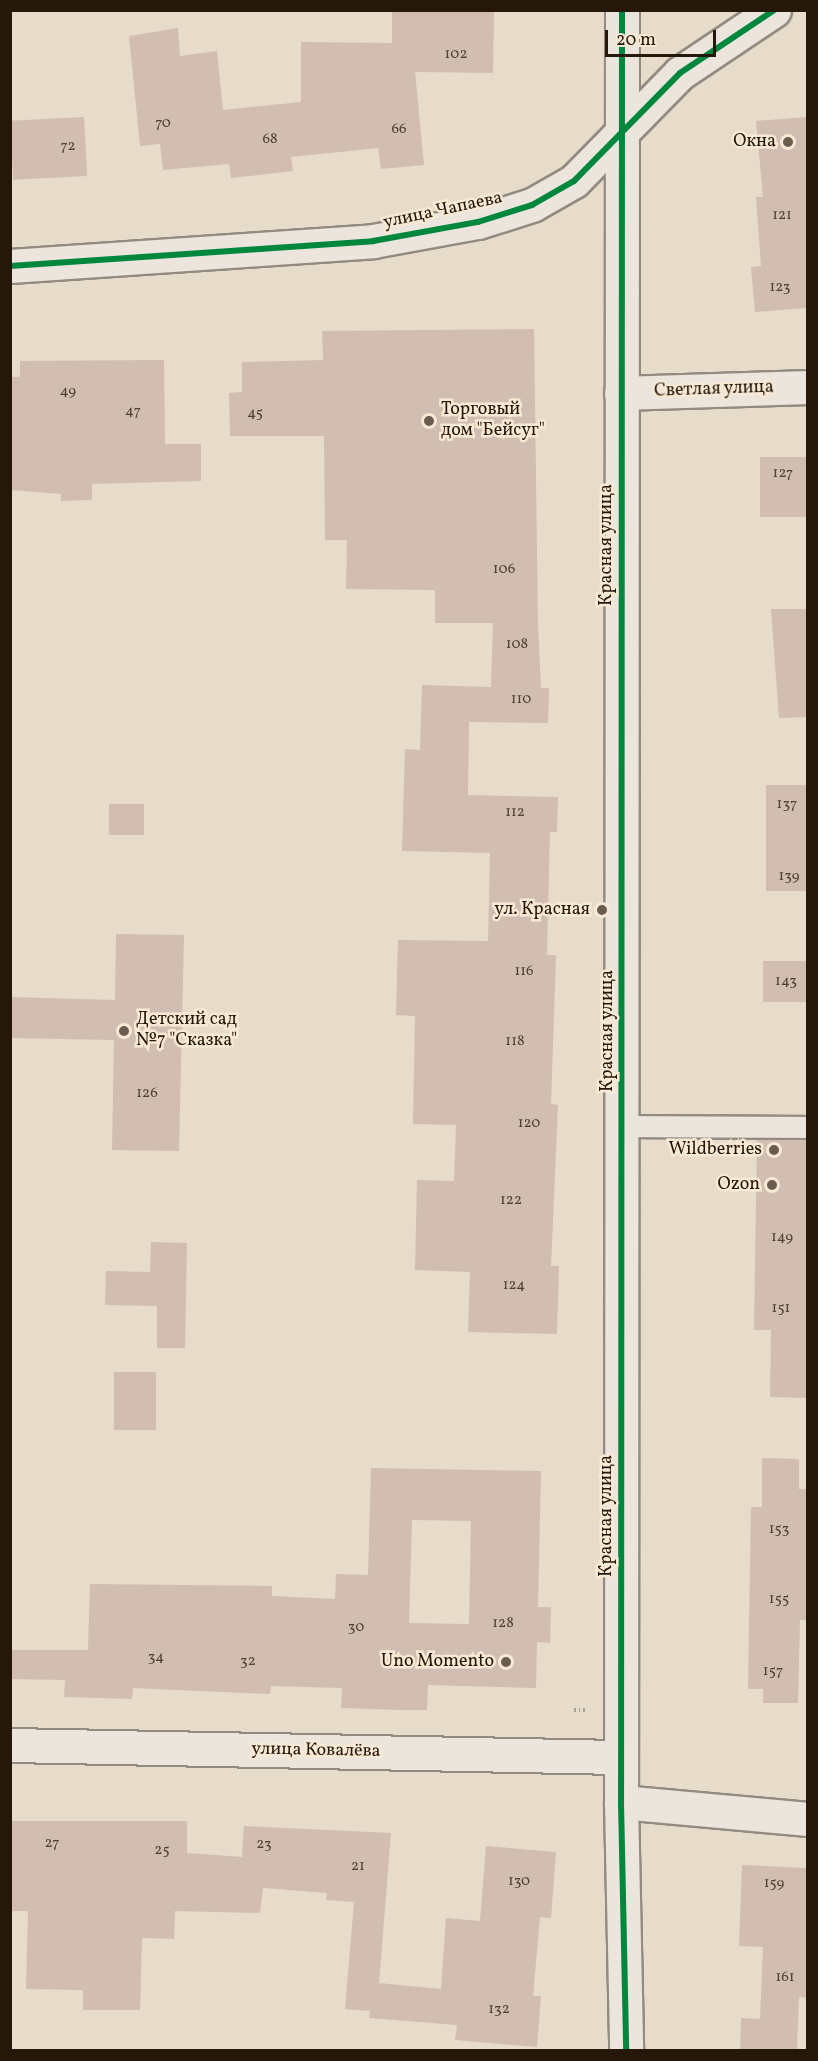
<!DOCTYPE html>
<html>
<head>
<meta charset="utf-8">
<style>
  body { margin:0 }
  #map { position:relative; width:818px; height:2061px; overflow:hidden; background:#e7dbca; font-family:Vollkorn,serif }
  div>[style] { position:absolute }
  .building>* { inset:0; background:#d1bdb1; transform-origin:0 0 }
  .path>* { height:4px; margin-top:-2px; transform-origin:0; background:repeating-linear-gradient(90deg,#a69f97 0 1.5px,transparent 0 4.5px) }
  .roads { filter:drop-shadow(2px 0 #938b80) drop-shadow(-2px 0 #938b80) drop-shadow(0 2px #938b80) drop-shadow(0 -2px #938b80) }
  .service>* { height:21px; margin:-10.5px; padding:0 10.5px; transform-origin:10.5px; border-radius:10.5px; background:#ebe5dd }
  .minor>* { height:33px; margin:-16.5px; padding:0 16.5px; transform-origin:16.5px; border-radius:16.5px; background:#ebe5dd }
  .tertiary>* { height:33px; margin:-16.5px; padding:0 16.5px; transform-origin:16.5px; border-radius:16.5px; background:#ebe5dd }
  .cycleway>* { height:6px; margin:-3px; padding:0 3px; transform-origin:3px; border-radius:3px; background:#00873e }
  .dots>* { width:16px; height:16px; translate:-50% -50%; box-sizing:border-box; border:3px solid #f8e9d4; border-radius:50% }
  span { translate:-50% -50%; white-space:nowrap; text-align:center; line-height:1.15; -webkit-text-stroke:5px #f8e9d4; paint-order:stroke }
  .number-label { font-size:15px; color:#514034 }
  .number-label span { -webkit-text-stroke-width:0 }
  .poi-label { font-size:18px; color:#26170b }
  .right { translate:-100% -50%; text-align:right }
  .left { translate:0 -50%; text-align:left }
  .street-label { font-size:18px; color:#26170b }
  .frame { position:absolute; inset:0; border:12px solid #26170b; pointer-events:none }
  .scale { position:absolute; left:605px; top:30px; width:111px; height:27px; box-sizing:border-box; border:3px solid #26170b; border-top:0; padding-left:8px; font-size:18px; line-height:21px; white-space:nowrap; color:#26170b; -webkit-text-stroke:4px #f8e9d4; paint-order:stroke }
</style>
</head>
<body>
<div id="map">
  <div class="building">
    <div style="clip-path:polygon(392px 10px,494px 10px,493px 73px,415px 72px,424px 165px,381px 169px,378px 148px,291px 157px,293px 171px,231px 178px,229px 164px,163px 170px,160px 144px,140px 146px,129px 36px,178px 28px,180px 56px,217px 51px,223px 110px,301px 102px,301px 42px,392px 43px)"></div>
    <div style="left:84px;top:117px;width:59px;height:74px;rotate:87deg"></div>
    <div style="clip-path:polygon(807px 117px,807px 308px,755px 312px,751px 267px,761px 266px,756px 197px,763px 197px,756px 121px)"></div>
    <div style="clip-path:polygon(534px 329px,538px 626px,541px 688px,549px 688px,548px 723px,469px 722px,468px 795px,558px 797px,557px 832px,550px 832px,547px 955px,556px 955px,551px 1104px,558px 1105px,551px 1266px,559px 1266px,557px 1334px,468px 1332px,470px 1272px,415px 1270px,417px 1180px,454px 1181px,456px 1125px,413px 1124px,415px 1016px,396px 1015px,398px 940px,488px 941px,490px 853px,402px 851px,405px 749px,420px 750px,422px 685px,491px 687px,493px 623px,435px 623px,435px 590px,346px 589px,347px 540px,325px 540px,324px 436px,230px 436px,229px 393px,242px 392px,242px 362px,323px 360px,322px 331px)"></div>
    <div style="clip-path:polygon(164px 360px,165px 444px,201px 444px,201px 481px,92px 484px,92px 500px,61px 501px,61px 494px,10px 490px,10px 377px,20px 377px,20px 361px)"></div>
    <div style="left:760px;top:457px;width:47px;height:60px"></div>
    <div style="clip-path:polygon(771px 609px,807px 609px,807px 717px,779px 718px)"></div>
    <div style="left:807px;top:785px;width:106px;height:41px;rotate:90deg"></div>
    <div style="left:109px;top:804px;width:35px;height:31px"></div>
    <div style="clip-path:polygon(116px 934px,184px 935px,179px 1151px,112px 1150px,114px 1040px,10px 1038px,10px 997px,115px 1000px)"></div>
    <div style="left:807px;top:961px;width:41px;height:44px;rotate:90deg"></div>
    <div style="clip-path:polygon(757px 1139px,807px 1140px,807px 1398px,770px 1397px,771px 1330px,754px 1330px)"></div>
    <div style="clip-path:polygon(151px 1242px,187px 1243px,185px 1348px,157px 1348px,157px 1306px,105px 1305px,106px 1271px,150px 1272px)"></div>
    <div style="left:114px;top:1372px;width:42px;height:58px"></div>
    <div style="clip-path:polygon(762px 1458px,799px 1459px,799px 1489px,807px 1489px,807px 1620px,800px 1620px,798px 1703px,763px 1703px,763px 1689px,748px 1689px,751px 1507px,762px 1507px)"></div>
    <div style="clip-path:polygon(evenodd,371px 1468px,541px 1471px,538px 1607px,551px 1607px,550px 1643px,537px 1642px,536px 1688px,428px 1685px,427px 1710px,400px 1710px,341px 1708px,342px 1688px,271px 1686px,270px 1694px,133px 1688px,132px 1699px,64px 1697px,65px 1680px,10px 1679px,10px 1650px,88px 1650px,90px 1584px,272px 1586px,272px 1596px,335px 1599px,336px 1574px,368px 1575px,371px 1468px,412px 1520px,471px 1521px,469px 1624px,409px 1623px,412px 1520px)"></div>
    <div style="clip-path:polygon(10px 1821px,187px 1821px,187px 1853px,242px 1857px,244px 1826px,391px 1833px,379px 1983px,441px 1989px,446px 1918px,480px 1921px,486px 1846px,556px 1852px,551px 1918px,540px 1917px,533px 1996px,541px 1996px,537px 2047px,455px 2040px,457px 2025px,369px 2018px,370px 2011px,345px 2009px,354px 1902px,326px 1900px,327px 1893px,263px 1888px,260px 1913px,175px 1911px,174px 1939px,142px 1938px,140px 2010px,83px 2010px,83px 1990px,26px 1989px,28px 1911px,10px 1911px)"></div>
    <div style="clip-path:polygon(742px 1865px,807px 1868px,807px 1998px,799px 1997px,797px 2050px,740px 2050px,741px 2018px,760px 2019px,763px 1947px,739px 1946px)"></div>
  </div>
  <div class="path">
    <div style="left:574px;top:1710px;width:11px"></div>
  </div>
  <div class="roads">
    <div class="service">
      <div style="left:623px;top:1126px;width:185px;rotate:0.3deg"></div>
    </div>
    <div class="minor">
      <div style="left:621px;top:393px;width:187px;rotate:-1.8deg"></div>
      <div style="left:10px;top:1745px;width:611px;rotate:1.13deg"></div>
      <div style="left:621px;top:1802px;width:188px;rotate:5.2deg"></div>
    </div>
    <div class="tertiary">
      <div style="left:622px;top:10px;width:1792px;rotate:90.03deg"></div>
      <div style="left:621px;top:1802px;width:248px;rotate:88.8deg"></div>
      <div style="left:10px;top:266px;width:364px;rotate:-3.9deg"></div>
      <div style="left:373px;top:241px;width:107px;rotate:-10.3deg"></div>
      <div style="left:478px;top:222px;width:57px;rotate:-17.5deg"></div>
      <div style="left:532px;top:205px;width:48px;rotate:-29.7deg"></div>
      <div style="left:574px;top:181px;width:151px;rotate:-45.5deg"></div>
      <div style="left:680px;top:73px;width:113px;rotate:-33.8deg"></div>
    </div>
  </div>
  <div class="cycleway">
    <div style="left:622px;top:10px;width:1792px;rotate:90.03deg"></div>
    <div style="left:621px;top:1802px;width:248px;rotate:88.8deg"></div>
    <div style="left:10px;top:266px;width:364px;rotate:-3.9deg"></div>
    <div style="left:373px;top:241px;width:107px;rotate:-10.3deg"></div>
    <div style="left:478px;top:222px;width:57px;rotate:-17.5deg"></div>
    <div style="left:532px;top:205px;width:48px;rotate:-29.7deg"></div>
    <div style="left:574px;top:181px;width:151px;rotate:-45.5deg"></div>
    <div style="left:680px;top:73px;width:113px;rotate:-33.8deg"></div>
  </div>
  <div class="dots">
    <div style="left:788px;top:142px;background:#6a5c4e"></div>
    <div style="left:429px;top:421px;background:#6a5c4e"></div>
    <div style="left:602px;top:910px;background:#6a5c4e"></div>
    <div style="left:124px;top:1031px;background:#6a5c4e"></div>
    <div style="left:774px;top:1150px;background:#6a5c4e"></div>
    <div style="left:772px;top:1185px;background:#6a5c4e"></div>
    <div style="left:506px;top:1662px;background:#6a5c4e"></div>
  </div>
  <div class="number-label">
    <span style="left:456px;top:55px">102</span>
    <span style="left:163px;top:124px">70</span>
    <span style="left:399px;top:130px">66</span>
    <span style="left:270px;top:140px">68</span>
    <span style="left:68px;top:147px">72</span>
    <span style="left:782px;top:216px">121</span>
    <span style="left:780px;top:288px">123</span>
    <span style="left:68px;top:392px">49</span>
    <span style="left:133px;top:412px">47</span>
    <span style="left:255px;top:414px">45</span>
    <span style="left:783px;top:474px">127</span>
    <span style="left:504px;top:570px">106</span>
    <span style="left:517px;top:645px">108</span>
    <span style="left:521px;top:700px">110</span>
    <span style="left:787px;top:805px">137</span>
    <span style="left:515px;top:813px">112</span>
    <span style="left:789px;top:877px">139</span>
    <span style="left:524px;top:972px">116</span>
    <span style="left:786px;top:982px">143</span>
    <span style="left:515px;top:1042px">118</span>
    <span style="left:147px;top:1094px">126</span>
    <span style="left:529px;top:1124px">120</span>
    <span style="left:511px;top:1201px">122</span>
    <span style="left:782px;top:1238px">149</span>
    <span style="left:514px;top:1286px">124</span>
    <span style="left:781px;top:1309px">151</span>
    <span style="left:779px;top:1530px">153</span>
    <span style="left:779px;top:1600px">155</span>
    <span style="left:503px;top:1624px">128</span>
    <span style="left:356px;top:1628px">30</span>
    <span style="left:156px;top:1658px">34</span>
    <span style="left:248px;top:1662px">32</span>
    <span style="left:773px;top:1672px">157</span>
    <span style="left:52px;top:1844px">27</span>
    <span style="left:264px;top:1845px">23</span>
    <span style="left:162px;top:1851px">25</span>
    <span style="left:358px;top:1867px">21</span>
    <span style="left:519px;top:1882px">130</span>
    <span style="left:774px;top:1884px">159</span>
    <span style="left:785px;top:1978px">161</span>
    <span style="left:499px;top:2010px">132</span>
  </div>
  <div class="poi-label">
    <span class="right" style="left:776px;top:142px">Окна</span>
    <span class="left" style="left:441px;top:421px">Торговый<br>дом "Бейсуг"</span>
    <span class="right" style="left:590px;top:910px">ул. Красная</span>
    <span class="left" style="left:136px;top:1031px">Детский сад<br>№7 "Сказка"</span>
    <span class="right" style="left:762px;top:1150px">Wildberries</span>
    <span class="right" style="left:760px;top:1185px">Ozon</span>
    <span class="right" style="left:494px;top:1662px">Uno Momento</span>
  </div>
  <div class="street-label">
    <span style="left:443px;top:211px;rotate:-12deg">улица Чапаева</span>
    <span style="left:714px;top:390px;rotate:-2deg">Светлая улица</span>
    <span style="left:607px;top:545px;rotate:-90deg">Красная улица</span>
    <span style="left:608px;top:1031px;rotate:-90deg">Красная улица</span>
    <span style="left:607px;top:1516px;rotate:-90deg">Красная улица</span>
    <span style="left:316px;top:1751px;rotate:1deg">улица Ковалёва</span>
  </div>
  <div class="frame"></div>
  <div class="scale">20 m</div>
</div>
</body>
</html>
